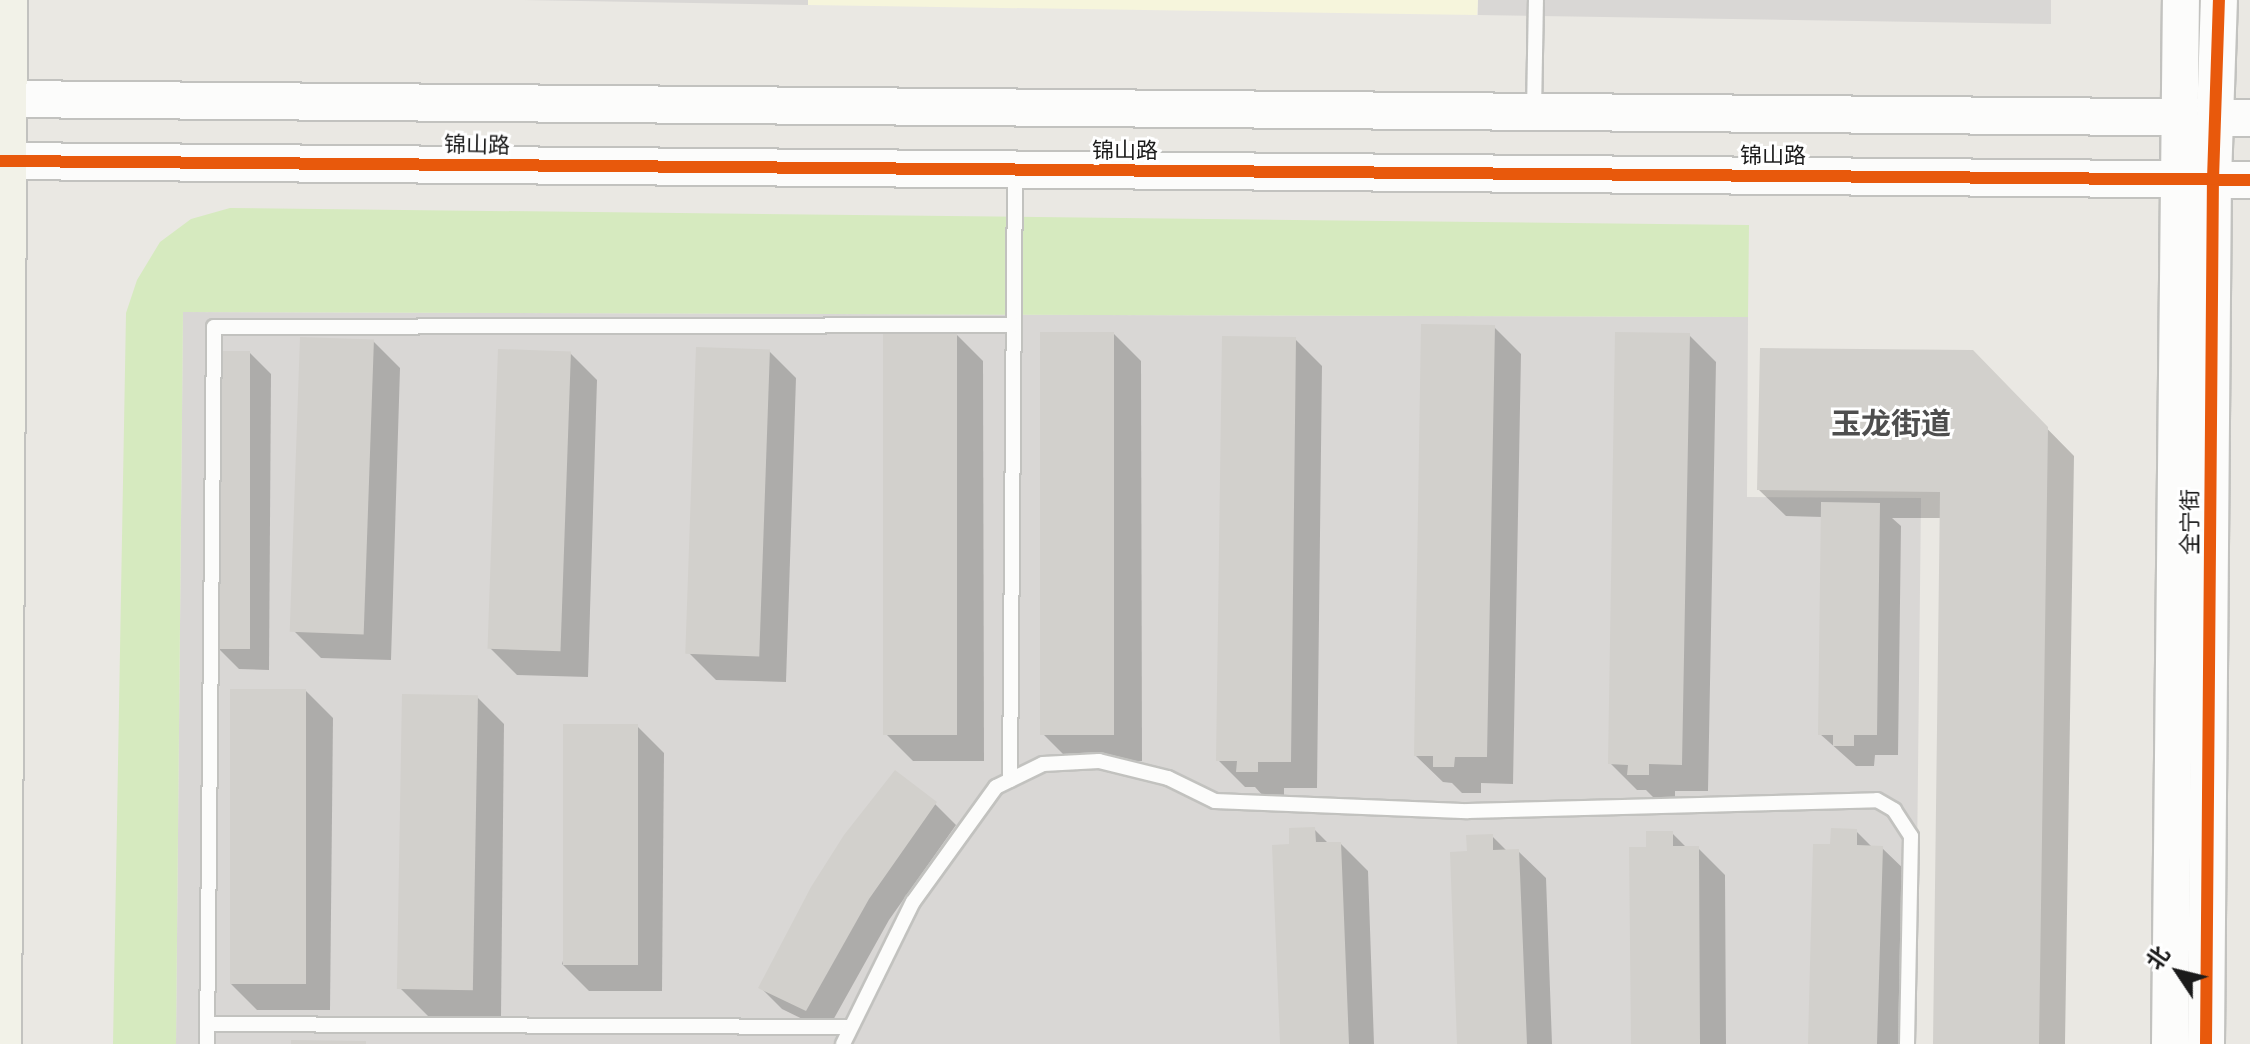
<!DOCTYPE html>
<html>
<head>
<meta charset="utf-8">
<style>
  body { margin:0 }
  #map { position:relative; width:2250px; height:1044px; overflow:hidden; background:#eae8e3; font-family:Montserrat,"Noto Sans SC",sans-serif }
  div>[style] { position:absolute }
  .residential>* { inset:0; background:#d9d7d5 }
  .education>* { inset:0; background:#f6f5dc }
  .grass>* { inset:0; background:#d6eabf }
  .shadow>* { inset:0; background:#0003 }
  .building>* { inset:0; background:#d2d0cc; transform-origin:0 0 }
  .roads { filter:drop-shadow(2px 0 #c2c2bf) drop-shadow(-2px 0 #c2c2bf) drop-shadow(0 2px #c2c2bf) drop-shadow(0 -2px #c2c2bf) }
  .service>* { height:14px; margin:-7px; padding:0 7px; transform-origin:7px; border-radius:7px; background:#fcfcfb }
  .tertiary>* { height:36px; margin:-18px; padding:0 18px; transform-origin:18px; border-radius:18px; background:#fcfcfb }
  .secondary>* { height:40px; margin:-20px; padding:0 20px; transform-origin:20px; border-radius:20px; background:#f2f2e8 }
  .cycleway>* { height:12px; margin:-6px; padding:0 6px; transform-origin:6px; border-radius:6px; background:#e8590c }
  span { translate:-50% -50%; white-space:nowrap; text-align:center; line-height:1.15; -webkit-text-stroke:6px #fff; paint-order:stroke }
  .street-label { font-size:22px; color:#1b1b1b }
  .district-label { font-size:30px; color:#4e4e4e; font-weight:700 }
  .north { position:absolute; left:2138px; top:932px; width:80px; height:80px; -webkit-text-stroke:6px #fff; paint-order:stroke; rotate:305deg; font-size:22px; font-weight:700; line-height:32px; text-align:center; color:#1b1b1b }
  .north::after { content:''; display:block; margin:auto; width:28px; height:36px; background:#1b1b1b; clip-path:polygon(50% 0,100% 100%,50% 72%,0 100%) }
</style>
</head>
<body>
<div id="map">
  <div class="residential">
    <div style="clip-path:polygon(524px 0,808px 0,808px 5px)"></div>
    <div style="clip-path:polygon(1478px 0,2051px 0,2051px 24px,1478px 15px)"></div>
    <div style="clip-path:polygon(183px 312px,1748px 317px,1747px 497px,1921px 498px,1915px 1044px,176px 1044px)"></div>
  </div>
  <div class="education">
    <div style="clip-path:polygon(808px 0,1478px 0,1477px 15px,808px 5px)"></div>
  </div>
  <div class="grass">
    <div style="clip-path:polygon(230px 208px,1749px 225px,1748px 317px,183px 312px,176px 1044px,113px 1044px,126px 313px,137px 280px,160px 242px,191px 219px)"></div>
  </div>
  <div class="shadow">
    <div style="clip-path:polygon(1494px 327px,1521px 354px,1513px 784px,1481px 783px,1481px 793px,1462px 793px,1452px 783px,1443px 782px,1416px 756px)"></div>
    <div style="clip-path:polygon(956px 334px,983px 361px,984px 761px,913px 761px,886px 734px)"></div>
    <div style="clip-path:polygon(1114px 334px,1141px 361px,1142px 761px,1071px 762px,1044px 735px)"></div>
    <div style="clip-path:polygon(1689px 335px,1716px 362px,1708px 791px,1675px 791px,1675px 802px,1657px 801px,1646px 790px,1637px 790px,1610px 763px)"></div>
    <div style="clip-path:polygon(1295px 339px,1322px 366px,1317px 788px,1284px 788px,1284px 798px,1265px 798px,1255px 787px,1245px 787px,1218px 760px)"></div>
    <div style="clip-path:polygon(373px 341px,400px 368px,391px 660px,321px 658px,294px 631px)"></div>
    <div style="clip-path:polygon(769px 351px,796px 378px,786px 682px,716px 680px,689px 653px)"></div>
    <div style="clip-path:polygon(1972px 352px,2074px 456px,2065px 1044px,1935px 1044px,1942px 518px,1892px 518px,1901px 526px,1898px 755px,1875px 755px,1874px 766px,1856px 766px,1820px 734px,1822px 517px,1786px 516px,1759px 490px)"></div>
    <div style="clip-path:polygon(250px 353px,271px 374px,269px 670px,239px 669px,218px 648px)"></div>
    <div style="clip-path:polygon(570px 353px,597px 380px,588px 677px,517px 675px,490px 648px)"></div>
    <div style="clip-path:polygon(306px 691px,333px 718px,330px 1010px,257px 1010px,230px 983px)"></div>
    <div style="clip-path:polygon(477px 697px,504px 724px,501px 1016px,428px 1016px,401px 989px)"></div>
    <div style="clip-path:polygon(637px 726px,664px 753px,662px 991px,589px 991px,562px 964px)"></div>
    <div style="clip-path:polygon(935px 804px,956px 825px,889px 920px,827px 1031px,782px 1009px,761px 988px)"></div>
    <div style="clip-path:polygon(1314px 829px,1329px 844px,1341px 844px,1368px 871px,1374px 1044px,1282px 1044px,1292px 846px)"></div>
    <div style="clip-path:polygon(1856px 831px,1872px 847px,1882px 848px,1909px 874px,1904px 1044px,1810px 1044px,1832px 846px)"></div>
    <div style="clip-path:polygon(1672px 833px,1687px 848px,1698px 848px,1725px 875px,1726px 1044px,1633px 1044px,1648px 849px)"></div>
    <div style="clip-path:polygon(1492px 836px,1507px 851px,1518px 851px,1546px 878px,1552px 1044px,1459px 1044px,1469px 853px)"></div>
  </div>
  <div class="building">
    <div style="clip-path:polygon(1421px 324px,1495px 325px,1487px 757px,1455px 757px,1454px 767px,1433px 767px,1433px 756px,1414px 756px)"></div>
    <div style="left:883px;top:332px;width:74px;height:403px"></div>
    <div style="left:1114px;top:332px;width:403px;height:74px;rotate:90deg"></div>
    <div style="clip-path:polygon(1615px 332px,1690px 333px,1682px 765px,1649px 764px,1649px 775px,1627px 775px,1628px 765px,1608px 764px)"></div>
    <div style="clip-path:polygon(1222px 336px,1296px 337px,1291px 762px,1258px 762px,1258px 772px,1236px 772px,1237px 761px,1216px 761px)"></div>
    <div style="left:300px;top:337px;width:74px;height:295px;rotate:2deg"></div>
    <div style="left:696px;top:347px;width:74px;height:307px;rotate:2deg"></div>
    <div style="clip-path:polygon(1760px 348px,1973px 350px,2048px 427px,2039px 1044px,1933px 1044px,1940px 492px,1757px 490px)"></div>
    <div style="left:498px;top:349px;width:73px;height:300px;rotate:2deg"></div>
    <div style="left:218px;top:351px;width:32px;height:298px"></div>
    <div style="clip-path:polygon(1821px 502px,1880px 503px,1877px 735px,1854px 735px,1854px 746px,1833px 746px,1833px 735px,1818px 735px)"></div>
    <div style="left:230px;top:689px;width:76px;height:295px"></div>
    <div style="left:402px;top:694px;width:76px;height:295px;rotate:1deg"></div>
    <div style="left:563px;top:724px;width:75px;height:241px"></div>
    <div style="clip-path:polygon(895px 770px,937px 802px,869px 899px,806px 1011px,758px 988px,811px 887px,844px 835px)"></div>
    <div style="clip-path:polygon(1315px 827px,1316px 842px,1341px 842px,1349px 1044px,1280px 1044px,1272px 845px,1289px 844px,1289px 828px)"></div>
    <div style="clip-path:polygon(1831px 828px,1857px 829px,1857px 845px,1883px 846px,1877px 1044px,1808px 1044px,1813px 844px,1830px 844px)"></div>
    <div style="clip-path:polygon(1646px 831px,1673px 831px,1673px 846px,1699px 846px,1700px 1044px,1631px 1044px,1629px 847px,1646px 847px)"></div>
    <div style="clip-path:polygon(1493px 834px,1493px 850px,1519px 849px,1527px 1044px,1457px 1044px,1450px 852px,1467px 851px,1466px 835px)"></div>
    <div style="clip-path:polygon(291px 1040px,366px 1041px,366px 1044px,291px 1044px)"></div>
  </div>
  <div class="roads">
    <div class="service">
      <div style="left:1534px;top:112px;width:112px;rotate:-89deg"></div>
      <div style="left:1010px;top:780px;width:610px;rotate:-89.53deg"></div>
      <div style="left:208px;top:1024px;width:642px;rotate:0.27deg"></div>
      <div style="left:207px;top:1044px;width:717px;rotate:-89.44deg"></div>
      <div style="left:214px;top:327px;width:800px;rotate:-0.14deg"></div>
      <div style="left:843px;top:1044px;width:158px;rotate:-63.8deg"></div>
      <div style="left:913px;top:902px;width:142px;rotate:-54.2deg"></div>
      <div style="left:996px;top:787px;width:52px;rotate:-26.1deg"></div>
      <div style="left:1043px;top:764px;width:56px;rotate:-3.1deg"></div>
      <div style="left:1099px;top:761px;width:71px;rotate:13.8deg"></div>
      <div style="left:1168px;top:778px;width:52px;rotate:26.1deg"></div>
      <div style="left:1215px;top:801px;width:253px;rotate:2.3deg"></div>
      <div style="left:1468px;top:811px;width:409px;rotate:-1.5deg"></div>
      <div style="left:1877px;top:800px;width:20px;rotate:30deg"></div>
      <div style="left:1894px;top:810px;width:31px;rotate:57deg"></div>
      <div style="left:1911px;top:836px;width:208px;rotate:91.1deg"></div>
    </div>
    <div class="tertiary">
      <div style="left:0;top:99px;width:2250px;rotate:0.48deg"></div>
      <div style="left:0;top:161px;width:2250px;rotate:0.48deg"></div>
      <div style="left:2170px;top:1044px;width:1044px;rotate:-89.4deg"></div>
      <div style="left:2206px;top:1044px;width:865px;rotate:-89.54deg"></div>
      <div style="left:2213px;top:179px;width:179px;rotate:-88.1deg"></div>
    </div>
    <div class="secondary">
      <div style="left:1px;top:1044px;width:1044px;rotate:-89.67deg"></div>
    </div>
  </div>
  <div class="cycleway">
    <div style="left:0;top:161px;width:2250px;rotate:0.48deg"></div>
    <div style="left:2206px;top:1044px;width:865px;rotate:-89.54deg"></div>
    <div style="left:2213px;top:179px;width:179px;rotate:-88.1deg"></div>
  </div>
  <div class="street-label">
    <span style="left:477px;top:145px;rotate:1deg">锦山路</span>
    <span style="left:1125px;top:151px">锦山路</span>
    <span style="left:1773px;top:156px">锦山路</span>
    <span style="left:2190px;top:522px;rotate:-90deg">全宁街</span>
  </div>
  <div class="district-label">
    <span style="left:1891px;top:424px">玉龙街道</span>
  </div>
  <div class="north">北</div>
</div>
</body>
</html>
